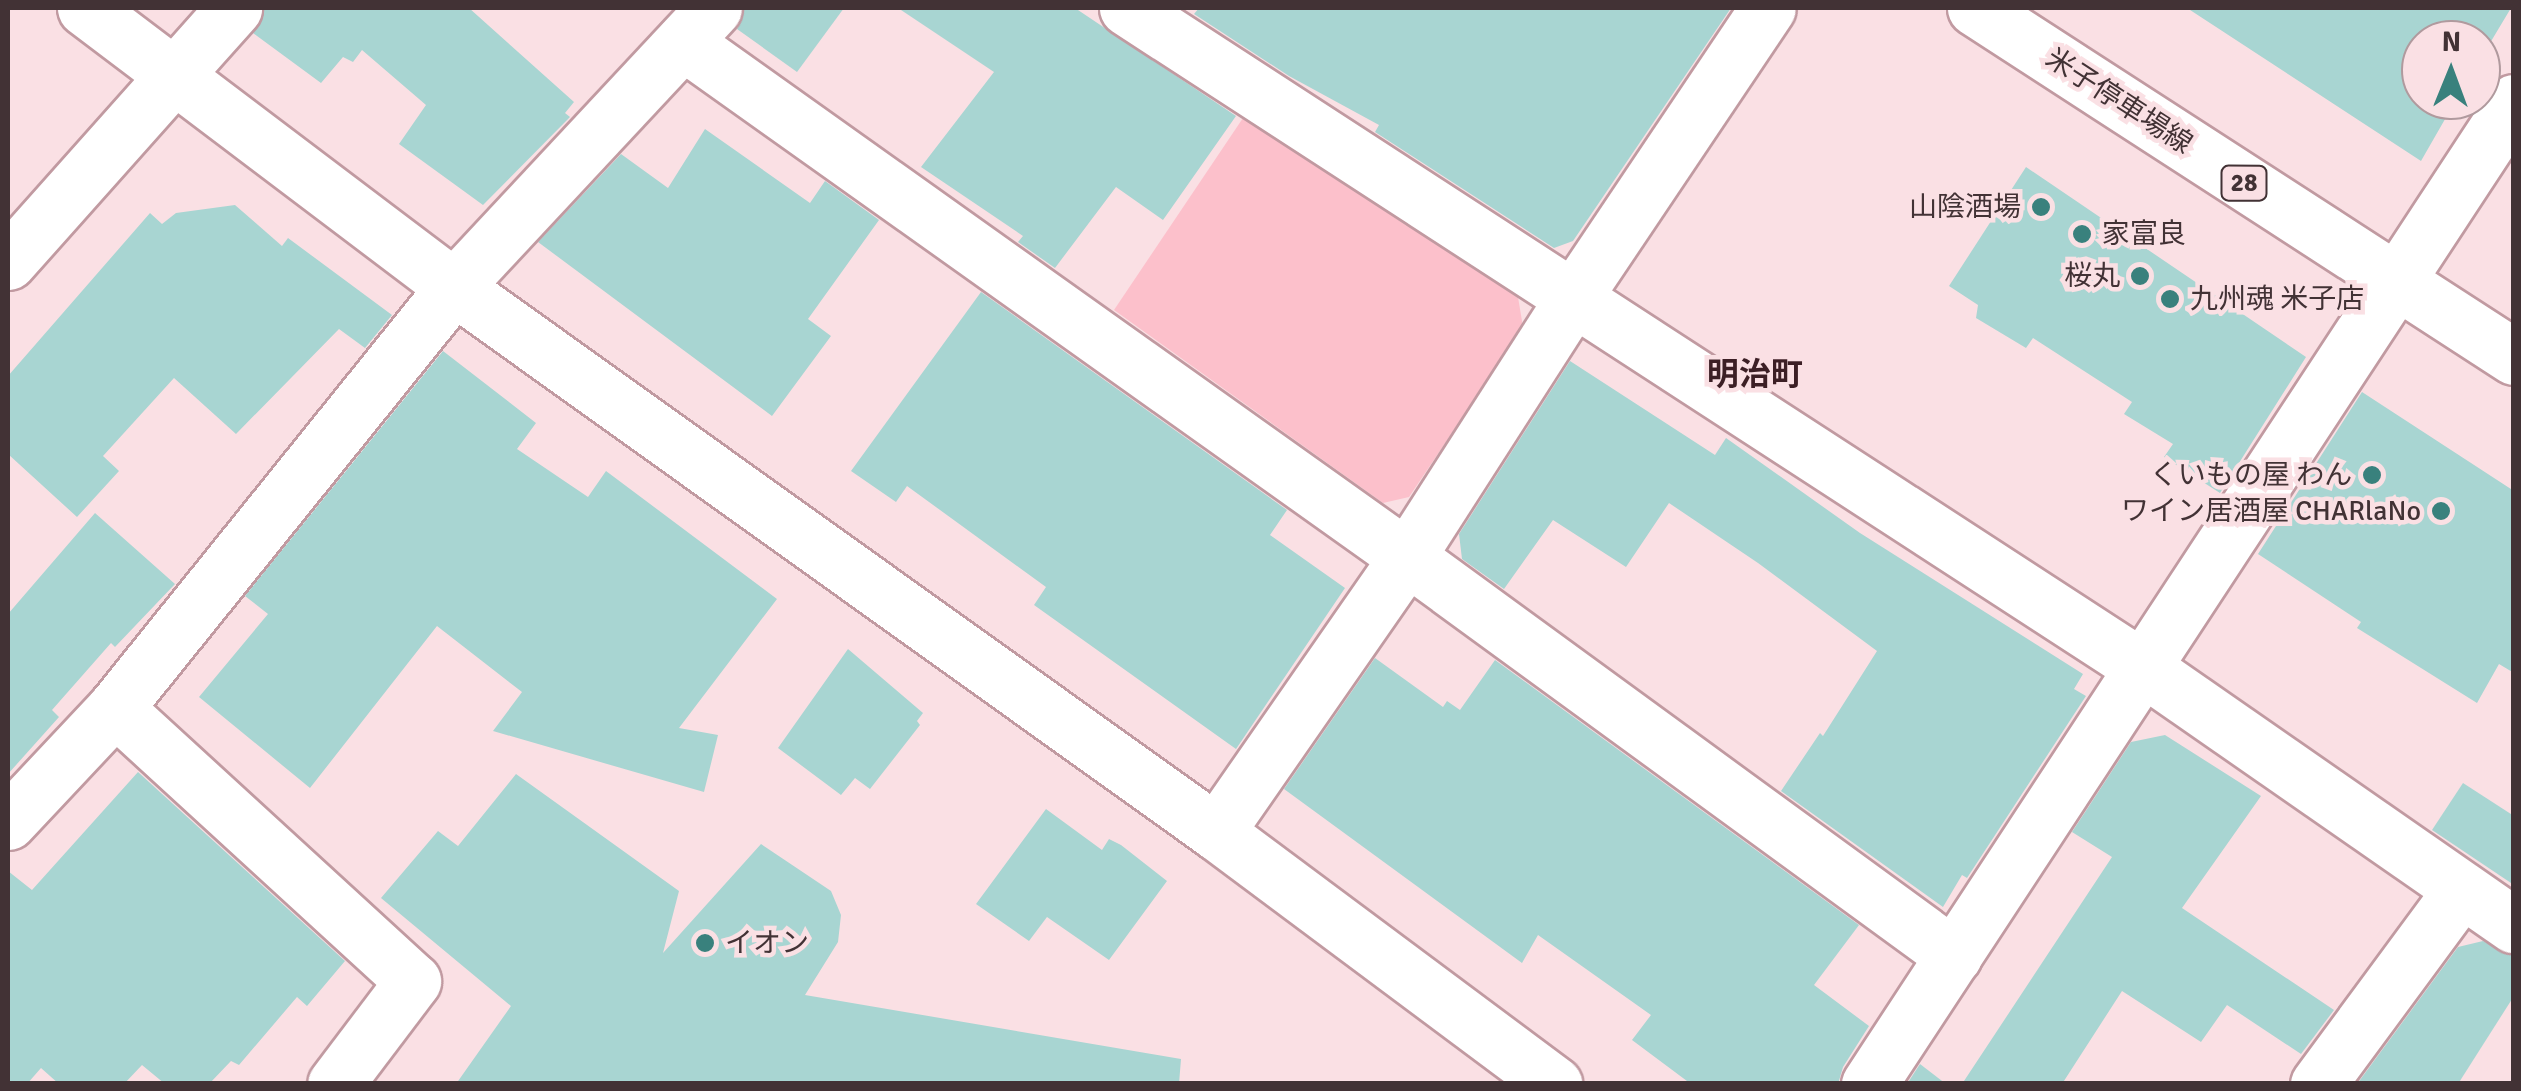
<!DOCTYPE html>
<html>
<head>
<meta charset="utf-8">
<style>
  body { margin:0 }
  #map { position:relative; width:2521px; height:1091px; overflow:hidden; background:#fae0e4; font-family:Signika,"Noto Sans JP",sans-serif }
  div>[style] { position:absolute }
  .green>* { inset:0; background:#fcc0cb }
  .building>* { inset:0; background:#a8d5d2 }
  .roads { filter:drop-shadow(2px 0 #c19aa1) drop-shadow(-2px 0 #c19aa1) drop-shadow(0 2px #c19aa1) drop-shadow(0 -2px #c19aa1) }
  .minor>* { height:55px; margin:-27.5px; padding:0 27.5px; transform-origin:27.5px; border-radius:27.5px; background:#fff }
  .major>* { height:55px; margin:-27.5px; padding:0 27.5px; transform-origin:27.5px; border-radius:27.5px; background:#fff }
  .dots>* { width:28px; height:28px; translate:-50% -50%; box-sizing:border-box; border:5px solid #fae0e4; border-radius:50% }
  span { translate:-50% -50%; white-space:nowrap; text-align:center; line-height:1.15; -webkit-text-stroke:9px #fae0e4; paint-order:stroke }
  .shield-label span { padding:2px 8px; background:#fae0e4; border:2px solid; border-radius:8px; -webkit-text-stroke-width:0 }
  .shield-label { font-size:25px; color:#423235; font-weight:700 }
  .street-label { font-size:28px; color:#423235 }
  .poi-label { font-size:28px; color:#423235 }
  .right { translate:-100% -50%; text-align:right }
  .left { translate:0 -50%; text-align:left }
  .quarter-label { font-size:32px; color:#3c1f25; font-weight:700 }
  .frame { position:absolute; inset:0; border:10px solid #423235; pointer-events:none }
  .north { position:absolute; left:2401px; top:20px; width:100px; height:100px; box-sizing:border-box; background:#fae0e4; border:2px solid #b09a9e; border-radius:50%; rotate:1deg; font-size:28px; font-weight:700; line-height:40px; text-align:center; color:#423235 }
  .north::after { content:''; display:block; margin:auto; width:35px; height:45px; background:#39817d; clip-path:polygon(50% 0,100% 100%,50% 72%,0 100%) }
</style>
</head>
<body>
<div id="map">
  <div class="green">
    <div style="clip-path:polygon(1245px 115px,1518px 297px,1523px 327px,1409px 497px,1383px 503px,1114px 310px)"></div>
  </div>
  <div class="building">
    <div style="clip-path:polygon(264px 8px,469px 8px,574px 102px,565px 113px,570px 117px,483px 205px,399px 144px,426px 105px,362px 50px,353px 62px,343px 57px,321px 83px,253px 33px)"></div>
    <div style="clip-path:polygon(744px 8px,844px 8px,797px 72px,737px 29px)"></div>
    <div style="clip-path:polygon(898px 8px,1075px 8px,1236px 116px,1163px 220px,1116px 187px,1055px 268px,1018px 242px,1023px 236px,921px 167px,994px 72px)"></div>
    <div style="clip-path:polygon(1199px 8px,1731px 8px,1573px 241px,1554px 248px,1375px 132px,1379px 125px,1289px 76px,1194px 14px)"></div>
    <div style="clip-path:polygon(2187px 8px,2511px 8px,2481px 58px,2481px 40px,2421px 40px,2421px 100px,2456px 100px,2421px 161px)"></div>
    <div style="clip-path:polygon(705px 129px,810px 203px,825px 181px,879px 220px,808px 319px,831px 336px,772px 416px,538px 242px,621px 154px,668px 188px)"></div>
    <div style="clip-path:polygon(2026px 167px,2306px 357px,2220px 493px,2164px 457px,2173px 444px,2124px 414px,2132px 402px,2033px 338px,2026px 348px,1976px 318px,1978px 305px,1949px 286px)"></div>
    <div style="clip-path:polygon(235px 205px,282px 246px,288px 238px,392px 315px,365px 348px,339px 329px,236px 434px,174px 378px,103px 456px,119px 471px,77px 517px,8px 454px,8px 376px,150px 213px,162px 224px,176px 213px)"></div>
    <div style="clip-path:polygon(981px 292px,1287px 510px,1270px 535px,1345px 588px,1236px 749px,1034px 605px,1046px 587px,907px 486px,896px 502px,851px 471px)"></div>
    <div style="clip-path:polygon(443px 351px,536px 423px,517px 449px,588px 497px,606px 471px,777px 599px,679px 728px,718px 735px,704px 792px,493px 731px,522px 692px,437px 626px,310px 788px,199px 697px,268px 614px,245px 596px)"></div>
    <div style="clip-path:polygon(1570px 361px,1715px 455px,1726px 438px,1860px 533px,2083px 674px,2074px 689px,2086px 696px,1967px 878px,1962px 875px,1943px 907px,1781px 791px,1820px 733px,1823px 736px,1877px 651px,1758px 563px,1669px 503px,1626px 567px,1553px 520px,1504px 589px,1462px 559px,1459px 534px)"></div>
    <div style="clip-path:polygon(2362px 392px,2514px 491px,2514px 673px,2499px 664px,2477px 703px,2357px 628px,2361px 622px,2258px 554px)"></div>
    <div style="clip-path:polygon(95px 513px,175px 584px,115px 647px,111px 643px,52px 710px,59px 717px,8px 774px,8px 614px)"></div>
    <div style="clip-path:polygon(848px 649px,923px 713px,917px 721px,920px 725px,870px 789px,855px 778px,841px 795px,778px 748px)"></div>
    <div style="clip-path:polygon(1375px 658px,1443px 707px,1447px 701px,1460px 710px,1495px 660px,1859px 925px,1814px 985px,1869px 1026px,1843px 1067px,1838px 1084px,1691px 1084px,1632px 1040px,1651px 1015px,1538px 935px,1522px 963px,1284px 789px)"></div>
    <div style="clip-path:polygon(2165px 735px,2261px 796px,2182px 908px,2334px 1010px,2301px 1054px,2227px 1005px,2201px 1042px,2122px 991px,2062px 1084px,1962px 1084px,2112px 857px,2072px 832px,2131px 742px)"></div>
    <div style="clip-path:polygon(138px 772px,345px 961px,307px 1006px,297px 997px,239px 1065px,231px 1061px,209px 1084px,165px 1084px,142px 1065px,124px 1084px,59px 1084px,41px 1068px,27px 1084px,8px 1084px,8px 871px,32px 890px)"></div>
    <div style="clip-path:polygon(516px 774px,679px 891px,663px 953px,761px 844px,831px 891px,841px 915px,838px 942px,805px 995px,1181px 1059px,1179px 1084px,456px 1084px,511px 1006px,381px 898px,438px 831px,458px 846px)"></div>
    <div style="clip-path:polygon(2463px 783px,2514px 816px,2514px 885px,2432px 830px)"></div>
    <div style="clip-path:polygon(1046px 809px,1102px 850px,1109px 839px,1121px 845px,1167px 881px,1109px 960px,1047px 917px,1029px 941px,976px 904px)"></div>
    <div style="clip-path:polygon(2483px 941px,2514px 956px,2514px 996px,2458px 1084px,2357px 1084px,2458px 947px)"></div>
    <div style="clip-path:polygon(1920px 1064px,1946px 1084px,1907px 1084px)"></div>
  </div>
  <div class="roads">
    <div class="minor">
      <div style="left:85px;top:8px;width:463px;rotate:37.1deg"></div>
      <div style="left:454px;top:287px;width:937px;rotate:35.57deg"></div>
      <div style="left:1216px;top:832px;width:422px;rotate:36.7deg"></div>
      <div style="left:1127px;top:8px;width:1214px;rotate:33deg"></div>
      <div style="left:2145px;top:669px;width:449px;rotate:34.8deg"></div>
      <div style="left:683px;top:42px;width:888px;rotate:35.43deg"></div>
      <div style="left:1407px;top:557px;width:677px;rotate:36.11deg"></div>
      <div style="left:8px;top:262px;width:340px;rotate:-48.3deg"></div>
      <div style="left:115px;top:708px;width:404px;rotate:42.5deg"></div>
      <div style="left:413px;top:981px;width:129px;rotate:127.1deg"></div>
      <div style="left:8px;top:822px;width:156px;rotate:-46.8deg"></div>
      <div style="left:115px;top:708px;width:541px;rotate:-51.16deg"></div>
      <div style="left:454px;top:287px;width:381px;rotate:-47deg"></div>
      <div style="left:1216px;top:832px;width:335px;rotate:-55.2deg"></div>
      <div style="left:1407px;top:557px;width:308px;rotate:-57.3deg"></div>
      <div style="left:1573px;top:298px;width:349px;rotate:-56.1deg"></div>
      <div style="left:1869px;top:1084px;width:1175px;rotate:-56.7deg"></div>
      <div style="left:2318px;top:1084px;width:241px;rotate:-53.6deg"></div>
    </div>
    <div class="major">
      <div style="left:1975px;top:8px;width:642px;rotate:32.92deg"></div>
    </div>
  </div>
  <div class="dots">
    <div style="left:2041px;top:207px;background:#39817d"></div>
    <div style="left:2082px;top:234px;background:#39817d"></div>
    <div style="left:2140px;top:276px;background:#39817d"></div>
    <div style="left:2170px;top:299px;background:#39817d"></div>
    <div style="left:2372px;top:475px;background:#39817d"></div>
    <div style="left:2441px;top:511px;background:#39817d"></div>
    <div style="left:705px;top:943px;background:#39817d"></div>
  </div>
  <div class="shield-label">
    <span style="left:2244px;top:183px">28</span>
  </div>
  <div class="street-label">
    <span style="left:2119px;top:101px;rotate:33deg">米子停車場線</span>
  </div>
  <div class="poi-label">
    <span class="right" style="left:2021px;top:207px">山陰酒場</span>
    <span class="left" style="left:2102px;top:234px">家富良</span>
    <span class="right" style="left:2120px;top:276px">桜丸</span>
    <span class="left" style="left:2190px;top:299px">九州魂 米子店</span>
    <span class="right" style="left:2352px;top:475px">くいもの屋 わん</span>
    <span class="right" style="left:2421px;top:511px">ワイン居酒屋 CHARlaNo</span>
    <span class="left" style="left:725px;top:943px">イオン</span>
  </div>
  <div class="quarter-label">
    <span style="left:1755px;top:375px">明治町</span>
  </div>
  <div class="frame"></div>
  <div class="north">N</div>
</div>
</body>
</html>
